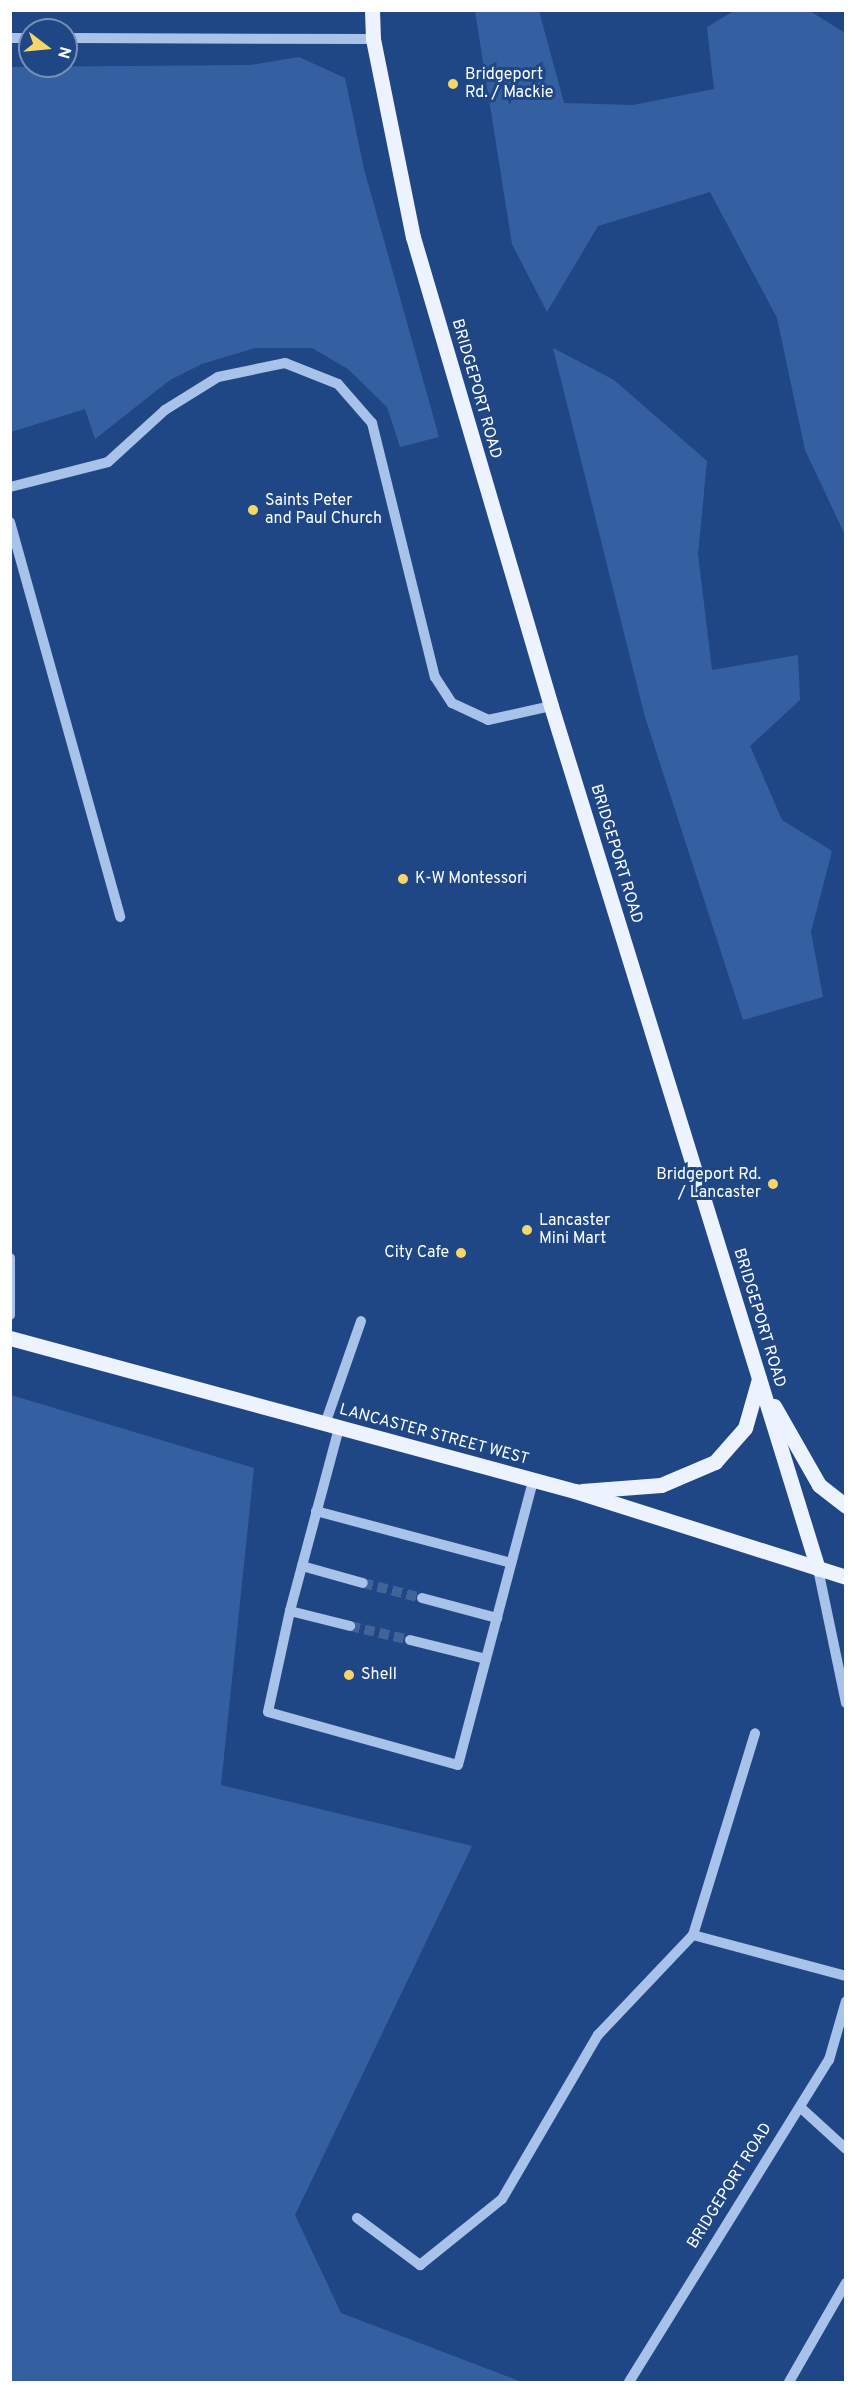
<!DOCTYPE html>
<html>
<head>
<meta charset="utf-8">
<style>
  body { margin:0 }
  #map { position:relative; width:856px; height:2393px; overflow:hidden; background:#204785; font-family:Overpass,sans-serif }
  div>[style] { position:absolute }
  .green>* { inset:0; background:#3460a2 }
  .minor-tunnel>* { height:10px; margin-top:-5px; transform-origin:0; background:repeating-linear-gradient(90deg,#416397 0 10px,transparent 0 15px) }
  .minor>* { height:10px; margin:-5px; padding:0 5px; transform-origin:5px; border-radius:5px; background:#a9c2ea }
  .major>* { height:15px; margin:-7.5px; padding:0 7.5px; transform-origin:7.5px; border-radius:7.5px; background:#ecf2fe }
  .dots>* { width:16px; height:16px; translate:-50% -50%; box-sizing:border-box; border:3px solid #204785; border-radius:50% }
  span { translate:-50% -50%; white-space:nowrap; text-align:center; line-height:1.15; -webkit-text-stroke:6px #204785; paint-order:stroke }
  .poi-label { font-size:16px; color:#fff }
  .left { translate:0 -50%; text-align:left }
  .right { translate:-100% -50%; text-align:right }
  .street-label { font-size:16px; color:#fff }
  .frame { position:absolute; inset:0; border:12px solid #fff; pointer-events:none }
  .north { position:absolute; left:18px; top:18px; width:60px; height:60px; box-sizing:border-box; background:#204785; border:2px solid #7991b6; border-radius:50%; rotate:106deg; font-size:16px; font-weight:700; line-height:24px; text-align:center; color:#fff }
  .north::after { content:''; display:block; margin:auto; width:21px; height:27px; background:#f7d669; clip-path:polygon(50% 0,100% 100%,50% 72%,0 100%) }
</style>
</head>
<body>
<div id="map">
  <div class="green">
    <div style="clip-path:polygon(475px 11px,539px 11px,564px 103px,633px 105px,714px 89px,707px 27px,734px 11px,810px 11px,845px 33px,845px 535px,805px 450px,777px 318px,710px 192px,598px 226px,547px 312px,512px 244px)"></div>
    <div style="clip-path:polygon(299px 57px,345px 78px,364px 169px,439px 437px,400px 447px,387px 407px,348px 369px,312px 348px,255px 348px,202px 364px,170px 380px,95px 439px,85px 409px,11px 432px,11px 67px,251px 65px)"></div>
    <div style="clip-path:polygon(553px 348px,614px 380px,707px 461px,698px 554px,712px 670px,798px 655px,800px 700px,750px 746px,782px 820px,832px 851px,811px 932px,823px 997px,743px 1020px,645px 717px)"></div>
    <div style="clip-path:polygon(11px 1395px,254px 1468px,221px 1785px,472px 1846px,295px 2215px,341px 2313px,522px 2382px,11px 2382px)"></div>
  </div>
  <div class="minor-tunnel">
    <div style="left:363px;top:1583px;width:61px;rotate:14.3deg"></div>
    <div style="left:350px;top:1626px;width:62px;rotate:13.1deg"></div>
  </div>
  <div class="minor">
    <div style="left:10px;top:38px;width:20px"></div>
    <div style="left:66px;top:38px;width:307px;rotate:0.2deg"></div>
    <div style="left:10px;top:487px;width:101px;rotate:-14.3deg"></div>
    <div style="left:108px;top:462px;width:77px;rotate:-42.4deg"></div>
    <div style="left:165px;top:410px;width:62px;rotate:-31.9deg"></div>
    <div style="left:218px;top:377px;width:68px;rotate:-11.8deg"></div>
    <div style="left:285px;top:363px;width:57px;rotate:21.6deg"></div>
    <div style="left:338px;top:384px;width:52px;rotate:48.9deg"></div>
    <div style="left:372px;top:423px;width:262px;rotate:76.1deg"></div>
    <div style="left:435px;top:677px;width:31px;rotate:57deg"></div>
    <div style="left:452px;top:703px;width:40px;rotate:25deg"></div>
    <div style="left:488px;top:720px;width:65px;rotate:-12.5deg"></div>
    <div style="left:10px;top:522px;width:410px;rotate:74.4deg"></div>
    <div style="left:10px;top:1258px;width:57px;rotate:90deg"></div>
    <div style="left:325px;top:1424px;width:109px;rotate:-70.7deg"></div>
    <div style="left:339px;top:1428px;width:189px;rotate:105deg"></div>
    <div style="left:290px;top:1611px;width:103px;rotate:102.3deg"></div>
    <div style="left:268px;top:1712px;width:197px;rotate:15.6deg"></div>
    <div style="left:458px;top:1765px;width:294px;rotate:-75.2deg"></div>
    <div style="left:316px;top:1511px;width:202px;rotate:14.9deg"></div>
    <div style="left:302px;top:1566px;width:63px;rotate:15.6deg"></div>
    <div style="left:818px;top:1569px;width:137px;rotate:78.2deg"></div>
    <div style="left:422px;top:1598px;width:78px;rotate:14.9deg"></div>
    <div style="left:290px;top:1611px;width:62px;rotate:14deg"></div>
    <div style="left:410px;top:1640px;width:78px;rotate:14deg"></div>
    <div style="left:693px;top:1935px;width:158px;rotate:15deg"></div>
    <div style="left:800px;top:2107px;width:62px;rotate:42.4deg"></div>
    <div style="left:357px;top:2218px;width:79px;rotate:36.7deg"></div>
    <div style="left:420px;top:2265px;width:105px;rotate:-38.8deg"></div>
    <div style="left:502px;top:2199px;width:190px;rotate:-59.7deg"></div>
    <div style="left:598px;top:2035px;width:138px;rotate:-46.5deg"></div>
    <div style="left:693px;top:1935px;width:211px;rotate:-72.9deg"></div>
    <div style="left:629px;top:2382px;width:379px;rotate:-58.2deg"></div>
    <div style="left:829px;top:2060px;width:61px;rotate:-73.9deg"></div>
    <div style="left:789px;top:2382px;width:114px;rotate:-60.1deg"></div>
  </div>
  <div class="major">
    <div style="left:372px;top:10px;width:29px;rotate:88deg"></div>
    <div style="left:373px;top:39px;width:202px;rotate:78.6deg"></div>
    <div style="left:413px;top:237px;width:489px;rotate:73.6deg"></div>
    <div style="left:551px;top:706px;width:903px;rotate:72.81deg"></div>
    <div style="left:10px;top:1338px;width:585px;rotate:15.15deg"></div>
    <div style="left:575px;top:1491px;width:284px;rotate:17.6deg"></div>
    <div style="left:774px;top:1406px;width:91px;rotate:60.3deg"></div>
    <div style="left:819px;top:1485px;width:34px;rotate:38deg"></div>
    <div style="left:582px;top:1491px;width:79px;rotate:-4.3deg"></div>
    <div style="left:661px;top:1485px;width:59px;rotate:-23.1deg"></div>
    <div style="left:715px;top:1462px;width:45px;rotate:-48.6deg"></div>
    <div style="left:745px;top:1428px;width:51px;rotate:-74.1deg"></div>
  </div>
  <div class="dots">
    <div style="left:453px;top:84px;background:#f7d669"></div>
    <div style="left:253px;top:510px;background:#f7d669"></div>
    <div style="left:403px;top:879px;background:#f7d669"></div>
    <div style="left:773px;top:1184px;background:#f7d669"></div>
    <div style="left:527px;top:1230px;background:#f7d669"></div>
    <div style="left:461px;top:1253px;background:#f7d669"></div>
    <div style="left:349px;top:1675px;background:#f7d669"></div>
  </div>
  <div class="poi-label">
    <span class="left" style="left:465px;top:84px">Bridgeport<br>Rd. / Mackie</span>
    <span class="left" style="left:265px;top:510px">Saints Peter<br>and Paul Church</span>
    <span class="left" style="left:415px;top:879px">K-W Montessori</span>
    <span class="right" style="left:761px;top:1184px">Bridgeport Rd.<br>/ Lancaster</span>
    <span class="left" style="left:539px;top:1230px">Lancaster<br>Mini Mart</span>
    <span class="right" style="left:449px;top:1253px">City Cafe</span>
    <span class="left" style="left:361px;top:1675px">Shell</span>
  </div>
  <div class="street-label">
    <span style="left:476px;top:389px;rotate:74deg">BRIDGEPORT ROAD</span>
    <span style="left:616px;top:854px;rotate:73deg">BRIDGEPORT ROAD</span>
    <span style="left:759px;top:1318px;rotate:73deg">BRIDGEPORT ROAD</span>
    <span style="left:434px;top:1435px;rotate:15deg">LANCASTER STREET WEST</span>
    <span style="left:730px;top:2186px;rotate:-58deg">BRIDGEPORT ROAD</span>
  </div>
  <div class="frame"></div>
  <div class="north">N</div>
</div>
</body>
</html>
